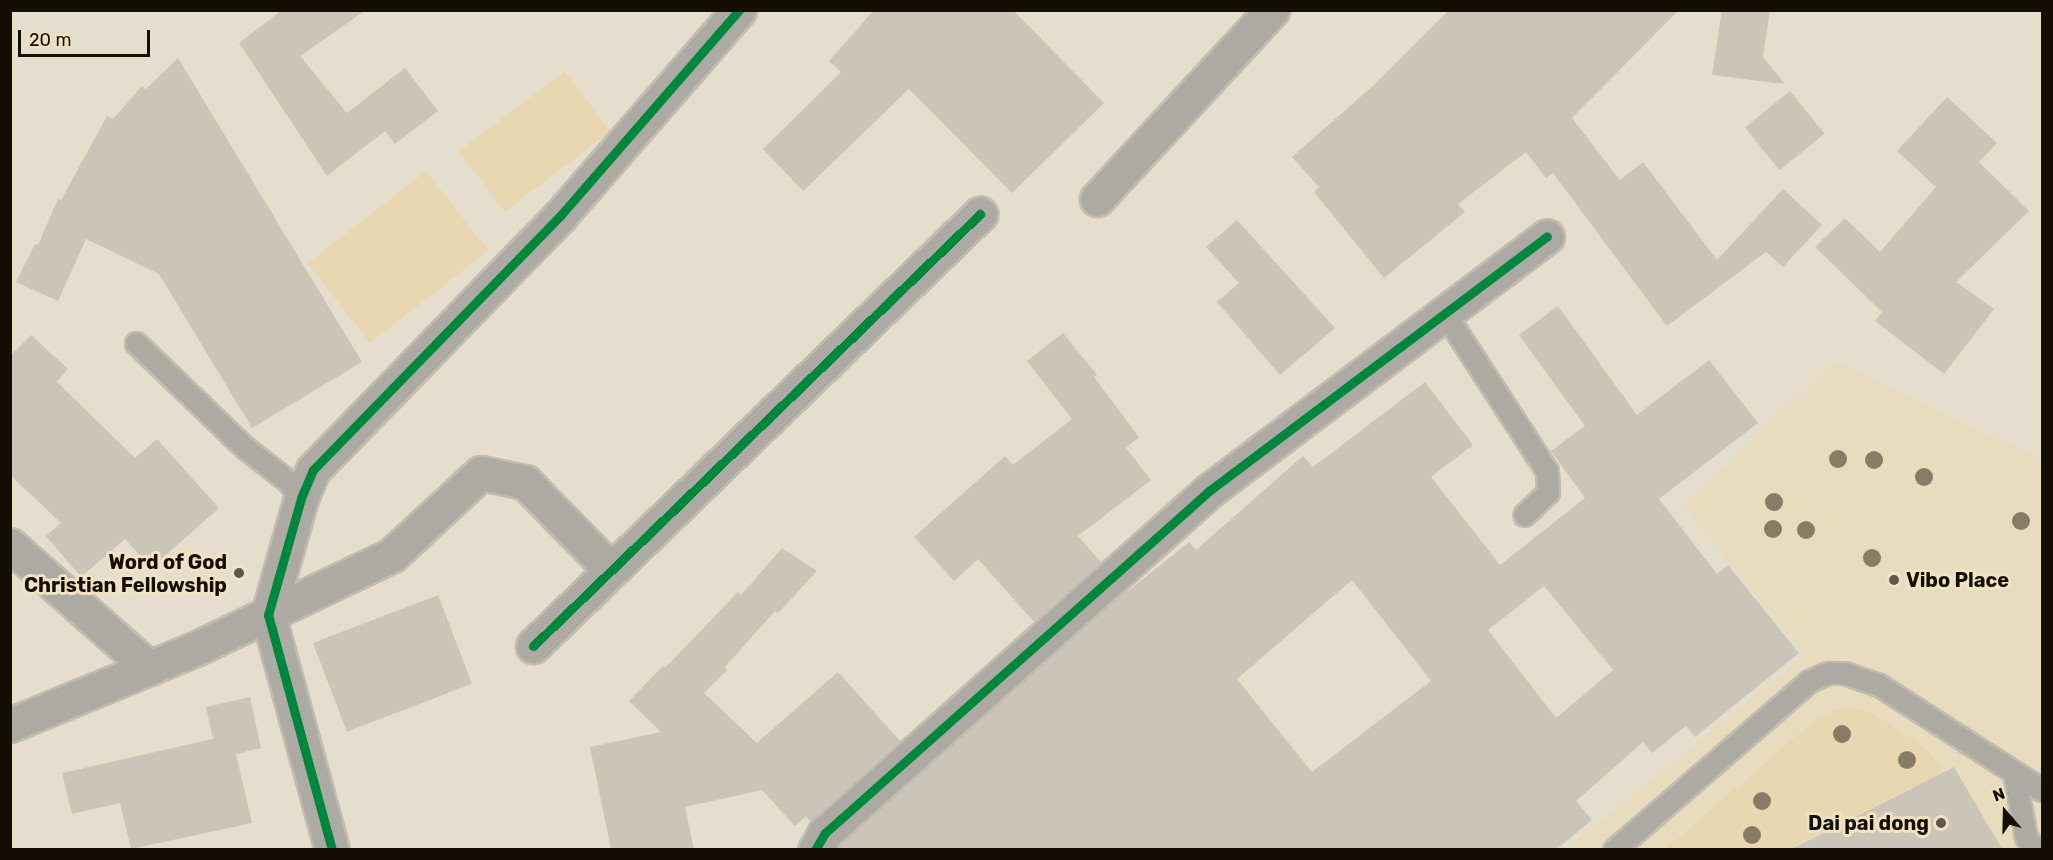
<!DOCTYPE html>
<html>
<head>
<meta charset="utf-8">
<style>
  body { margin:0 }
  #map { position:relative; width:2053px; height:860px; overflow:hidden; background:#e6decc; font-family:Rubik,sans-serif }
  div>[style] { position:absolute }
  .built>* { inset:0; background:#e9dcbe }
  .green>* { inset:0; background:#e8d7b0; transform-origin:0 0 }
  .building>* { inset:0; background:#cbc5b7; transform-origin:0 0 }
  .roads { filter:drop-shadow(2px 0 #c2bcaf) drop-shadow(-2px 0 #c2bcaf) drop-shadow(0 2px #c2bcaf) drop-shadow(0 -2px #c2bcaf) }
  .lane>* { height:21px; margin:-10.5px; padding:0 10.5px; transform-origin:10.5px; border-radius:10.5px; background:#adaaa3 }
  .street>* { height:33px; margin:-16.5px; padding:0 16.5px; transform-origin:16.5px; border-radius:16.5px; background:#adaaa3 }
  .cycleway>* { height:9px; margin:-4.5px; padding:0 4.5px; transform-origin:4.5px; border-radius:4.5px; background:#00873e }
  .trees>* { width:18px; height:18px; margin:-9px; border-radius:50%; background:#877d66 }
  .dots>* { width:16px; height:16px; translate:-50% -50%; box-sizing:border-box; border:3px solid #f0e2c2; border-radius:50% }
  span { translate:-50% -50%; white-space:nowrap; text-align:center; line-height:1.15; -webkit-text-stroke:6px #f0e2c2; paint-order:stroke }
  .poi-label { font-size:20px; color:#140f05; font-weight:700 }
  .right { translate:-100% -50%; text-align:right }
  .left { translate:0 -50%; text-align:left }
  .frame { position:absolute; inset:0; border:12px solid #140f05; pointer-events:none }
  .north { position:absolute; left:1975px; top:782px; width:60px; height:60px; -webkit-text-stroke:4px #f0e2c2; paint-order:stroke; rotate:340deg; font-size:16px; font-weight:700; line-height:24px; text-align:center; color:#140f05 }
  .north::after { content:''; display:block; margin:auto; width:21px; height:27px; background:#140f05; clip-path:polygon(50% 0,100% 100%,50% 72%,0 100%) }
  .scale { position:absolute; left:18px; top:30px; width:132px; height:27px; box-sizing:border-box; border:3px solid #140f05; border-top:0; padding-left:8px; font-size:18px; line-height:21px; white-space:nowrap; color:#140f05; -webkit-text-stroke:4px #f0e2c2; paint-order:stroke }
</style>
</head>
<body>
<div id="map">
  <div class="built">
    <div style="clip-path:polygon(1835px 361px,2042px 460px,2042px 849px,1566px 850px,1805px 655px,1684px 506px)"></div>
  </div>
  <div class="green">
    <div style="left:565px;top:71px;width:76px;height:133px;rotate:53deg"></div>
    <div style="left:426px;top:171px;width:101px;height:150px;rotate:52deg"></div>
    <div style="clip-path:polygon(1852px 707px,1874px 714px,1921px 745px,1931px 754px,1943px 773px,1787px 849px,1664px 850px,1815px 720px,1830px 712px)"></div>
  </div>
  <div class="building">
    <div style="clip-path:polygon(282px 10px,366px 10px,300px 56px,347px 113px,405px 68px,438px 111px,395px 144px,385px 131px,327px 176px,239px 43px)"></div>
    <div style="clip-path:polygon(874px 10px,1013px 10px,1104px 103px,1012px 193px,909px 89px,803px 191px,763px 149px,841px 72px,829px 61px)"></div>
    <div style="clip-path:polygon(1449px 10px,1679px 10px,1572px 118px,1620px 180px,1643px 162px,1717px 260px,1783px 189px,1822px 225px,1783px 267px,1766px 252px,1667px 326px,1553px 173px,1546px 178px,1526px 152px,1458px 204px,1465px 212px,1384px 278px,1314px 192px,1319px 187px,1292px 157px,1374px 85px)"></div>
    <div style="clip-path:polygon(1722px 10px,1770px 10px,1763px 57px,1785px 84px,1712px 75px)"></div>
    <div style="clip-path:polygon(178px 58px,362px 362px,252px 428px,159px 274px,86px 239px,58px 301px,16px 282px,35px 244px,38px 245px,58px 199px,61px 200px,107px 116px,113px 119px,142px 86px,146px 89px)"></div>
    <div style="left:1790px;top:91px;width:55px;height:58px;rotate:51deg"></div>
    <div style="clip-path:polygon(1947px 97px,1997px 143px,1979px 162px,2029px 211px,1956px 282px,1994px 309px,1944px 374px,1875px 321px,1882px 312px,1815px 247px,1845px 218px,1880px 252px,1936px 187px,1897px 151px)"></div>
    <div style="clip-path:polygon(1237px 220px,1335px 328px,1280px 375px,1217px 302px,1239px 283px,1206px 247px)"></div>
    <div style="clip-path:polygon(evenodd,1558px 306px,1637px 415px,1709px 360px,1758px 423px,1659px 499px,1717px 574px,1728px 565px,1799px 653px,1695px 737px,1686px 726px,1652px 753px,1643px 742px,1576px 801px,1592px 820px,1557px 849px,837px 849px,1126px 590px,1128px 591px,1189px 542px,1196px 550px,1303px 456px,1313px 467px,1425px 382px,1473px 445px,1431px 477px,1500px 565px,1585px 498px,1551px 451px,1585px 426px,1519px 335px,1558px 306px,1352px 580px,1431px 681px,1312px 772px,1237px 679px,1352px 580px,1558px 306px,1544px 586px,1613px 670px,1556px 718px,1488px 630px,1544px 586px)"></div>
    <div style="clip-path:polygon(1063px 333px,1097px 375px,1094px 377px,1139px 437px,1126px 448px,1151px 480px,1078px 536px,1101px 562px,1034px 622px,978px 559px,954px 581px,914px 537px,1005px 456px,1013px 465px,1072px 419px,1027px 361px)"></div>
    <div style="clip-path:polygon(31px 335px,68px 369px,57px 382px,135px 458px,157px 439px,219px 508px,151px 568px,125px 539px,81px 577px,46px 536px,61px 523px,10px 475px,10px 356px)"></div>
    <div style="clip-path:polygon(782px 548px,817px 571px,778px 613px,775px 611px,725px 667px,727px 670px,704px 693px,757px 743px,838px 672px,900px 741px,810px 822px,806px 816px,795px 826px,762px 790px,685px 807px,694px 849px,611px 849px,590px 747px,661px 732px,629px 701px,663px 666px,665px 668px,738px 592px,741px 595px)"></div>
    <div style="left:438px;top:595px;width:95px;height:134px;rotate:69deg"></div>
    <div style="clip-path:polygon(250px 697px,261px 748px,236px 754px,252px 823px,131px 849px,120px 803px,72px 814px,62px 773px,213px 739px,206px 707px)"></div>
    <div style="clip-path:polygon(1954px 767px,2002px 849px,1792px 849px)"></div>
  </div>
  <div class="roads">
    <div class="lane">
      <div style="left:1445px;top:314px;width:187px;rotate:57deg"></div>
      <div style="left:1547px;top:471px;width:21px;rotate:87deg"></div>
      <div style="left:1548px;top:492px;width:33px;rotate:136deg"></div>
      <div style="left:136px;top:343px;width:150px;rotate:43.9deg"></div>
      <div style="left:244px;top:447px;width:56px;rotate:37.7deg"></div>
      <div style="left:288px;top:481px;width:21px;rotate:53deg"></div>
      <div style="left:2014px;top:773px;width:65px;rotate:79.4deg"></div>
      <div style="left:2026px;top:837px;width:16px;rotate:55deg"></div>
      <div style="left:1614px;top:850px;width:258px;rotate:-40.9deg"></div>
      <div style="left:1809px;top:681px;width:21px;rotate:-23deg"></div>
      <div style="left:1828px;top:673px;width:16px"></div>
      <div style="left:1844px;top:673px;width:37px;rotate:19deg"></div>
      <div style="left:1879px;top:685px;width:194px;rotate:32.8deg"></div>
    </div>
    <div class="street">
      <div style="left:1097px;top:199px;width:258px;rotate:-47.2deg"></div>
      <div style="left:10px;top:545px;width:186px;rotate:41.5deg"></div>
      <div style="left:533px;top:646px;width:622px;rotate:-44.02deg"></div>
      <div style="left:10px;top:725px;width:200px;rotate:-22.3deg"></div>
      <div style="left:195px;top:649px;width:218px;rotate:-25.5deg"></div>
      <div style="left:392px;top:555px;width:121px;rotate:-42.7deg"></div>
      <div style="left:481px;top:473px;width:45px;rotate:11.6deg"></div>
      <div style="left:525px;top:482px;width:123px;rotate:45.7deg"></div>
      <div style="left:332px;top:850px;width:244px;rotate:-105.2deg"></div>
      <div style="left:268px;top:615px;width:122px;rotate:-74.2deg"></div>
      <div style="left:301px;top:498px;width:30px;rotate:-67deg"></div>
      <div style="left:313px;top:470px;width:354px;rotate:-45.8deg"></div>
      <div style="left:560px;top:216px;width:273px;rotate:-49deg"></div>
      <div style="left:815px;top:850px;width:20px;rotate:-60deg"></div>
      <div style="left:825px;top:833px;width:514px;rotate:-41.69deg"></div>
      <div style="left:1209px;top:491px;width:423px;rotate:-37deg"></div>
    </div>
  </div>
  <div class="cycleway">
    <div style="left:533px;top:646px;width:622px;rotate:-44.02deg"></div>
    <div style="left:332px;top:850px;width:244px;rotate:-105.2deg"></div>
    <div style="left:268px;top:615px;width:122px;rotate:-74.2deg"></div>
    <div style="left:301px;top:498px;width:30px;rotate:-67deg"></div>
    <div style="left:313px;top:470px;width:354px;rotate:-45.8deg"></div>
    <div style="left:560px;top:216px;width:273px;rotate:-49deg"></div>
    <div style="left:815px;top:850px;width:20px;rotate:-60deg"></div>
    <div style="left:825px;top:833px;width:514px;rotate:-41.69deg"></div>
    <div style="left:1209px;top:491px;width:423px;rotate:-37deg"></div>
  </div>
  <div class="trees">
    <div style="left:1838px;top:459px"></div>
    <div style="left:1874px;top:460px"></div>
    <div style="left:1924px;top:477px"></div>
    <div style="left:1774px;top:502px"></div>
    <div style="left:2021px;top:521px"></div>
    <div style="left:1773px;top:529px"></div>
    <div style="left:1806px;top:530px"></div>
    <div style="left:1872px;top:558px"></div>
    <div style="left:1842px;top:734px"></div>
    <div style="left:1907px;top:760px"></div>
    <div style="left:1762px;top:801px"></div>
    <div style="left:1752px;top:835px"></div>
  </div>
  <div class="dots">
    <div style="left:239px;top:573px;background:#5e574b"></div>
    <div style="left:1894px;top:580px;background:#5e574b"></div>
    <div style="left:1941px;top:823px;background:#5e574b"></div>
  </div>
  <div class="poi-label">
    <span class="right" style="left:227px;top:574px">Word of God<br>Christian Fellowship</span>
    <span class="left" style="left:1906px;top:580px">Vibo Place</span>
    <span class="right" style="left:1929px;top:823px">Dai pai dong</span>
  </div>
  <div class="frame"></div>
  <div class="north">N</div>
  <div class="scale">20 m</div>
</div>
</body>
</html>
